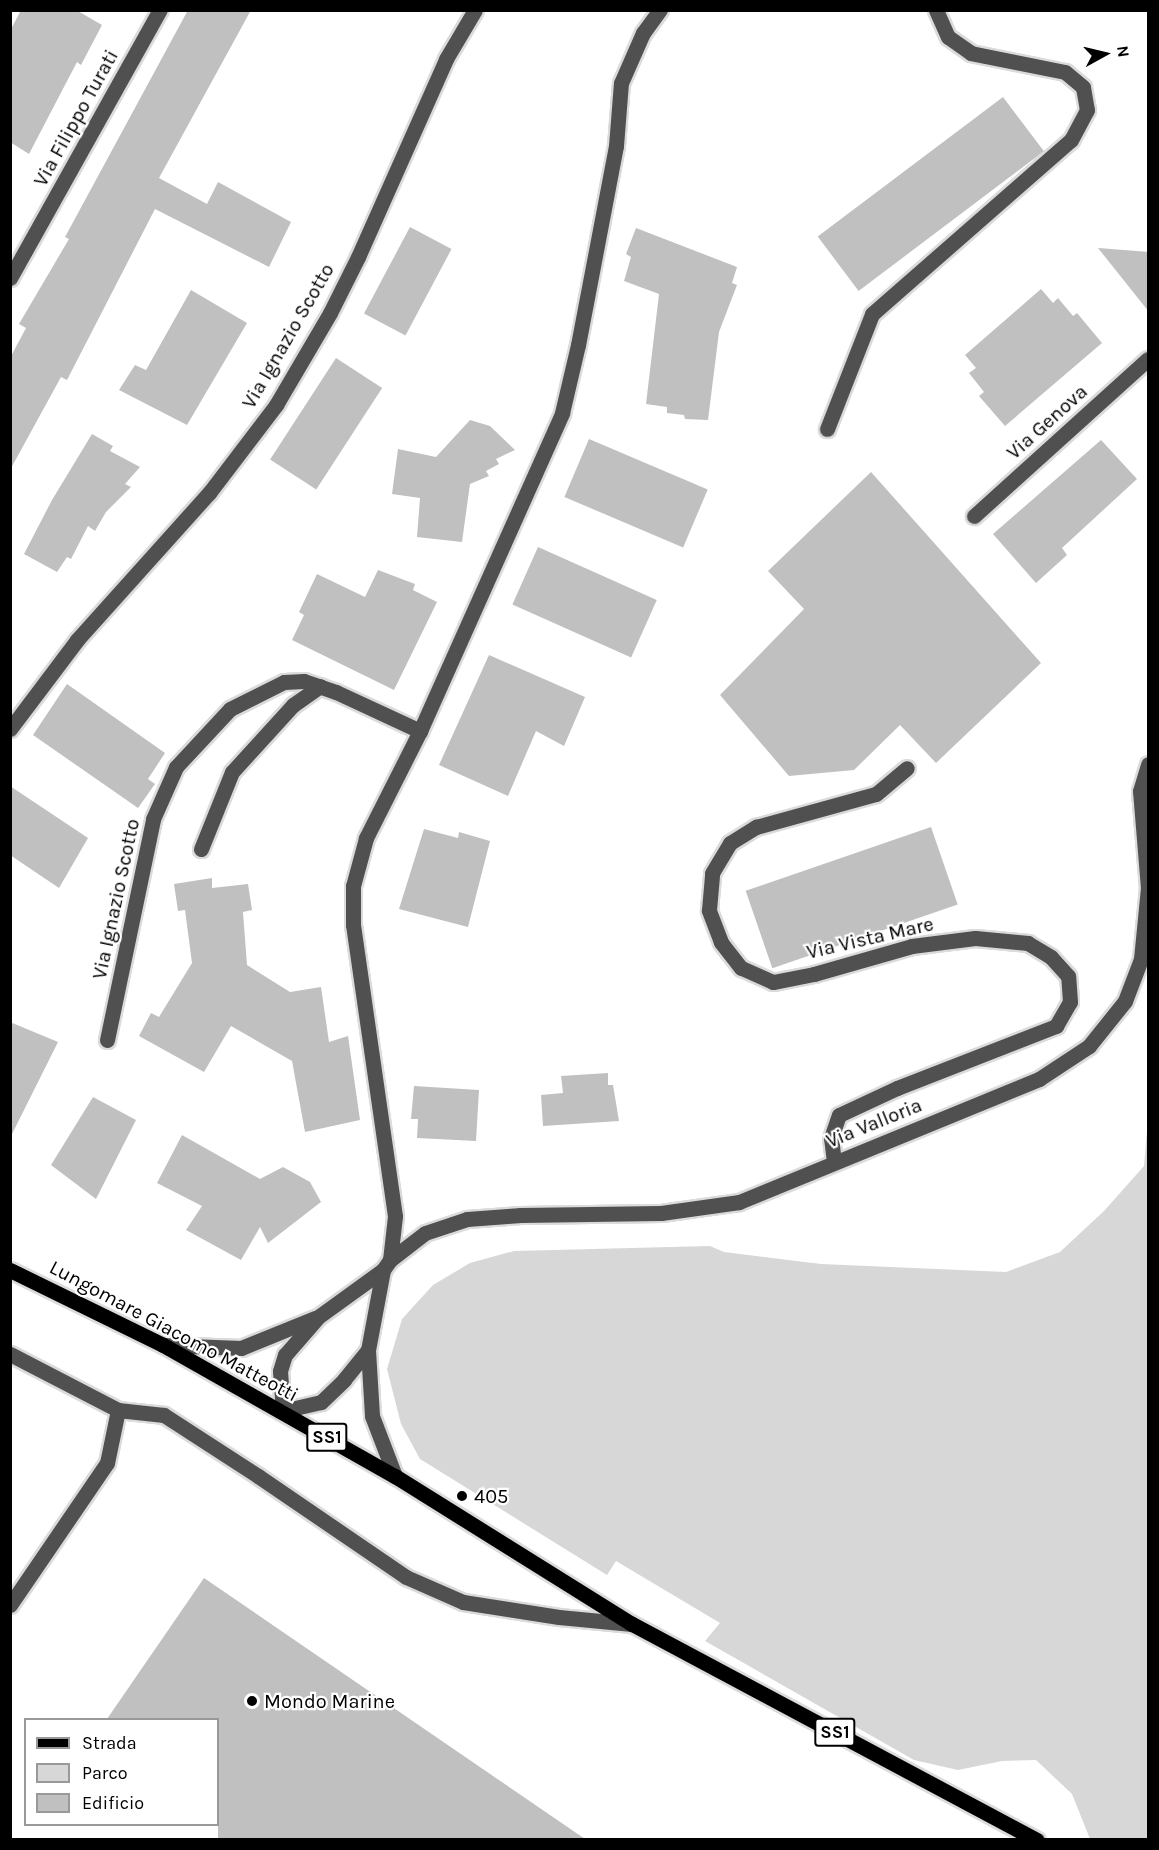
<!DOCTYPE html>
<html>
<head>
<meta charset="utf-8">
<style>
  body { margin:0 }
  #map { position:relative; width:1159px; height:1850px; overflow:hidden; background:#fff; font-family:Karla,sans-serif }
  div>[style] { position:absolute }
  .green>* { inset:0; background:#d7d7d7 }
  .building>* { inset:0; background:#c0c0c0; transform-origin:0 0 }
  .roads { filter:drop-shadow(2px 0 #dbdbdb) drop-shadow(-2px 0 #dbdbdb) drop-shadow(0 2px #dbdbdb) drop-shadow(0 -2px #dbdbdb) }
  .minor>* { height:15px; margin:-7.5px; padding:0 7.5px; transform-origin:7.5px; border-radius:7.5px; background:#505050 }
  .major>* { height:15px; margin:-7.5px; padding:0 7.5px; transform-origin:7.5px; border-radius:7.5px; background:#000 }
  .dots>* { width:16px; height:16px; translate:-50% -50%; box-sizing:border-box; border:3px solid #fff; border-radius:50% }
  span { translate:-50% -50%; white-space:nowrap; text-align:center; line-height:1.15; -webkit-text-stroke:4.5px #fff; paint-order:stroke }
  .shield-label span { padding:2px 4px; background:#fff; border:2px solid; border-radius:4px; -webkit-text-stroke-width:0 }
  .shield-label { font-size:18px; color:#000; font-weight:700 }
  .street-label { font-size:20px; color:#000 }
  .poi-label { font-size:20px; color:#000 }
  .left { translate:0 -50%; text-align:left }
  .frame { position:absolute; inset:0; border:12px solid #000; pointer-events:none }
  .legend { position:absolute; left:24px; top:1718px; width:195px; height:108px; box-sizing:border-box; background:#fff; border:2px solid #999; margin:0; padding:8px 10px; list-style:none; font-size:18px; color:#000 }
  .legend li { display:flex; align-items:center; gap:12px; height:30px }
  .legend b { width:30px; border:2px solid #999 }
  .north { position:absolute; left:1075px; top:24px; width:60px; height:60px; -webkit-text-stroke:4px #fff; paint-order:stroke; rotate:82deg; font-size:16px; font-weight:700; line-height:24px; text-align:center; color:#000 }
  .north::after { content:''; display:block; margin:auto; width:21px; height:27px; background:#000; clip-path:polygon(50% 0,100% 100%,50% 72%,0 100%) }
</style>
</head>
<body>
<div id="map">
  <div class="green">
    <div style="clip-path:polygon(1148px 1119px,1148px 1839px,1090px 1839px,1072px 1794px,1036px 1760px,1002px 1761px,958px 1770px,914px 1760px,705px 1641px,720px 1623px,616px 1561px,607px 1575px,420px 1459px,401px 1424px,387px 1369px,402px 1319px,433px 1285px,470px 1263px,514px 1251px,710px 1246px,724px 1252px,821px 1264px,1006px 1272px,1060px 1252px,1104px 1211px,1144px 1166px)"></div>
  </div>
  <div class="building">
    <div style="clip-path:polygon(21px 10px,76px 10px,102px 25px,81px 65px,77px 62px,29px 154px,10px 142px,10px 31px)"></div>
    <div style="clip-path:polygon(188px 10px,251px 10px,159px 178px,207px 204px,218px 182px,291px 222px,269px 267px,155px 209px,67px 380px,61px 377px,10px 470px,10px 358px,26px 328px,19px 324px,69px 239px,65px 237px)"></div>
    <div style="left:1003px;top:97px;width:68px;height:232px;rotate:53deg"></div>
    <div style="left:410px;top:227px;width:47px;height:98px;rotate:28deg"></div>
    <div style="clip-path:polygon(636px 228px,737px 267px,732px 283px,737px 285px,719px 332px,708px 420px,685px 419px,684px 415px,667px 413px,667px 407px,646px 404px,659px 294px,624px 281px,631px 257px,626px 254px)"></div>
    <div style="clip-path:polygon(1098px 248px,1149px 252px,1149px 312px)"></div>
    <div style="clip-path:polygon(1041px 289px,1053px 303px,1058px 298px,1073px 316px,1077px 313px,1102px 343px,1005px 426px,979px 396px,984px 392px,969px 373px,976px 368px,965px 355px)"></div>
    <div style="clip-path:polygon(191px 290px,247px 323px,187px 425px,119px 390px,135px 365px,146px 370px)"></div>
    <div style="left:336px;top:358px;width:55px;height:121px;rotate:33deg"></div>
    <div style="clip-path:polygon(470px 420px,490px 426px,515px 450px,496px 459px,499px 464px,486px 471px,489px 476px,470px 484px,462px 542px,417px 537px,420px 498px,392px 494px,398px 449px,436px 457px)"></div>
    <div style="clip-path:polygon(92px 434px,113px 446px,110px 451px,140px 467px,125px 484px,131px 487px,106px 512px,95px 531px,88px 526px,71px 559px,67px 557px,57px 572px,24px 554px,52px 500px)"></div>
    <div style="left:589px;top:439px;width:129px;height:63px;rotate:23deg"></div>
    <div style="clip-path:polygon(1101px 440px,1137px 479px,1062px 548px,1067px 555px,1036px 583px,993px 534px)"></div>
    <div style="clip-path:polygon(871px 472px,1041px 663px,936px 763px,900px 725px,854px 770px,789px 776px,720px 695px,804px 609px,768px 571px)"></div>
    <div style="left:538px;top:547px;width:130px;height:63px;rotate:24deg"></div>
    <div style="clip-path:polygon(378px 570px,415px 584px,413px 590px,437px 602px,394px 690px,292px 640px,304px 615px,299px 612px,317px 574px,365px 597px)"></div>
    <div style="clip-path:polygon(489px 655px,585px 697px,564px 746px,536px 731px,508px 796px,439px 765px)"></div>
    <div style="clip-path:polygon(67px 684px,165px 753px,148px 779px,155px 784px,138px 808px,33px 735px)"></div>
    <div style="clip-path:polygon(10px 786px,88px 838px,59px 888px,10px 855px)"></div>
    <div style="left:931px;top:827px;width:82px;height:196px;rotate:71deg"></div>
    <div style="clip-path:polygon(424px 829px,458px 838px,459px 832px,490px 841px,468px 927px,399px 909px)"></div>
    <div style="clip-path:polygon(212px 878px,212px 888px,248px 884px,252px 910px,243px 912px,247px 965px,290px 992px,321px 987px,329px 1042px,348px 1036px,360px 1120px,305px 1132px,292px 1061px,231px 1026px,204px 1072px,139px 1036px,151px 1013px,159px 1017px,192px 963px,185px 910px,178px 911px,174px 884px)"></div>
    <div style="clip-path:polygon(10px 1022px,58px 1042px,10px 1138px)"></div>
    <div style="clip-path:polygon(608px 1073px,608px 1085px,613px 1085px,619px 1121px,543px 1126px,541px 1095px,563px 1093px,561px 1076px)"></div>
    <div style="clip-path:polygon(414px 1086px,479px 1090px,476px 1141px,417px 1138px,418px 1119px,411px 1119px)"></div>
    <div style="clip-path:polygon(93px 1097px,136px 1120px,96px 1199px,51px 1165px)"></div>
    <div style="clip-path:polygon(182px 1135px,260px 1179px,283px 1167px,310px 1182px,321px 1202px,268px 1243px,260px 1227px,241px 1260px,186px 1230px,202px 1206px,157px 1183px)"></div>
    <div style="clip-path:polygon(204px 1578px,585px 1839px,218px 1839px,218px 1719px,107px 1719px)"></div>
  </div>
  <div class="roads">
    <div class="minor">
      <div style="left:10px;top:278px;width:307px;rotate:-60.8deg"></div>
      <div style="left:827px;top:429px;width:123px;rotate:-68.6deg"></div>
      <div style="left:872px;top:314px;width:264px;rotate:-41.2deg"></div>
      <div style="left:1071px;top:140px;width:34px;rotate:-62deg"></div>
      <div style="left:1087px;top:110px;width:23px;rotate:-100deg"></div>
      <div style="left:1083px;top:87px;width:23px;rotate:-140deg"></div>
      <div style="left:1065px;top:72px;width:96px;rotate:-168.6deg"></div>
      <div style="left:971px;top:53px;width:28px;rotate:-145deg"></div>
      <div style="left:948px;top:37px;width:30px;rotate:-114deg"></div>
      <div style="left:974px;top:516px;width:234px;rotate:-42.1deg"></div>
      <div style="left:10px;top:729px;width:111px;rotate:-53deg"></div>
      <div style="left:77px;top:640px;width:198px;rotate:-48.1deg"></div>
      <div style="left:209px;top:493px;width:111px;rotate:-52.7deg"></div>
      <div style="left:276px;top:405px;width:107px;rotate:-59.6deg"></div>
      <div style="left:330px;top:313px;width:63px;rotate:-63.4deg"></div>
      <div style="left:358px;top:257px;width:217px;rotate:-66deg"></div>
      <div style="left:446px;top:59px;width:57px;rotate:-59.4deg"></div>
      <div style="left:201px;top:849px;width:83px;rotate:-68.1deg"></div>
      <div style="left:232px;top:772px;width:91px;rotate:-47.7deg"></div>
      <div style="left:293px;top:705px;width:33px;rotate:-35deg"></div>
      <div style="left:107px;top:1040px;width:226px;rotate:-78.2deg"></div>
      <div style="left:153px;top:819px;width:57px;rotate:-66.1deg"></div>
      <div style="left:176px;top:767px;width:79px;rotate:-47deg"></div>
      <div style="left:230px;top:709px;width:60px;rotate:-26.6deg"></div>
      <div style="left:284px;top:682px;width:20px;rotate:-3deg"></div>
      <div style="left:304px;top:681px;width:34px;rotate:19deg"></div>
      <div style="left:336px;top:692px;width:93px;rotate:24.9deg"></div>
      <div style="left:834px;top:1162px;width:24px;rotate:-97deg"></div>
      <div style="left:831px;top:1138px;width:24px;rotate:-71deg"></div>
      <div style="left:839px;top:1115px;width:64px;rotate:-25deg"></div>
      <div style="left:897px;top:1088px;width:171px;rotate:-21.3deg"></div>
      <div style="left:1056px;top:1026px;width:28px;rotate:-60deg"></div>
      <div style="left:1070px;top:1002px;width:26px;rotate:-94deg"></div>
      <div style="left:1068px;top:976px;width:25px;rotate:-132deg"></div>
      <div style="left:1051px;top:957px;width:27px;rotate:-149deg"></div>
      <div style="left:1028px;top:943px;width:53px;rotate:-174.6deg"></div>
      <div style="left:975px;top:938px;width:64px;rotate:172.8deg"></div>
      <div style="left:912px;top:946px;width:102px;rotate:164.1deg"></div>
      <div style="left:814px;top:974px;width:42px;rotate:169deg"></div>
      <div style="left:773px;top:982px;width:35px;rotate:-156deg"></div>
      <div style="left:741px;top:968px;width:33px;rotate:-128deg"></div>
      <div style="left:721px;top:942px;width:34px;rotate:-111deg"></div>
      <div style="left:709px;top:910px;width:37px;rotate:-85deg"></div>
      <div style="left:712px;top:873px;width:35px;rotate:-59deg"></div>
      <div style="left:730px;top:843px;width:31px;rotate:-32deg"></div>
      <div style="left:756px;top:827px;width:124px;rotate:-15.4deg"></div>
      <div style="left:876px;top:794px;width:40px;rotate:-40deg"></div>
      <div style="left:390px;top:1260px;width:44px;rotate:-83.5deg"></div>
      <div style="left:395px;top:1216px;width:294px;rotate:-98.2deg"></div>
      <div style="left:353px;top:925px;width:39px;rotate:-90deg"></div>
      <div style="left:353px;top:886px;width:50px;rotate:-74.8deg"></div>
      <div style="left:366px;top:838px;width:120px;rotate:-63.2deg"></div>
      <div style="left:420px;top:731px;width:348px;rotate:-65.9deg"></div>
      <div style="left:562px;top:413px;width:70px;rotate:-76.8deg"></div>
      <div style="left:578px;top:345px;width:203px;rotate:-79.2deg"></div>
      <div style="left:616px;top:146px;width:63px;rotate:-85.5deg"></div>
      <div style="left:621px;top:83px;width:55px;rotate:-66.3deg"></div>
      <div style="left:643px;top:33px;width:29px;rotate:-54deg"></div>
      <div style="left:383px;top:1270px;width:81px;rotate:100.6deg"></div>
      <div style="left:368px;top:1350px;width:66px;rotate:86.5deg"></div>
      <div style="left:372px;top:1416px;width:64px;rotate:69deg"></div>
      <div style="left:163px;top:1345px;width:78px;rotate:2.2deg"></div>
      <div style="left:241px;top:1348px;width:80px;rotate:-22.1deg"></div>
      <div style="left:368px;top:1350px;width:38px;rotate:129deg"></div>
      <div style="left:344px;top:1380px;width:32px;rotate:136deg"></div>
      <div style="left:321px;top:1402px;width:39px;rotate:167deg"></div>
      <div style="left:283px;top:1411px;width:40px;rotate:-94.3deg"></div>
      <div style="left:280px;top:1371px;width:17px;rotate:-73deg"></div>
      <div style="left:285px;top:1355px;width:50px;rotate:-49deg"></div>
      <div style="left:318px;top:1317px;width:80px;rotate:-35.9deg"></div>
      <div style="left:383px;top:1270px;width:12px;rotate:-55deg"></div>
      <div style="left:390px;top:1260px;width:44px;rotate:-37.6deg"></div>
      <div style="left:425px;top:1233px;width:44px;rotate:-18.4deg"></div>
      <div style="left:467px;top:1219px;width:54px;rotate:-4.2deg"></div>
      <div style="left:521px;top:1215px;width:140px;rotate:-0.8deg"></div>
      <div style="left:661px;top:1213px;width:79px;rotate:-8deg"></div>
      <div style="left:739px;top:1202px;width:324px;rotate:-22.3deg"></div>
      <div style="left:1039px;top:1079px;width:60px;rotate:-33.4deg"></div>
      <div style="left:1089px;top:1046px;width:58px;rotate:-51.3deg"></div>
      <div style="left:1125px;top:1001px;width:45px;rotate:-69.1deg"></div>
      <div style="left:1141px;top:959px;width:71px;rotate:-84.4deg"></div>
      <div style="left:1148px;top:888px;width:97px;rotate:-94.7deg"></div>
      <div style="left:1140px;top:791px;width:28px;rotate:-73deg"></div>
      <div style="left:10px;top:1354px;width:122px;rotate:27.4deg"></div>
      <div style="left:118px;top:1410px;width:46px;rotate:6.2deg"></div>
      <div style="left:164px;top:1415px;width:112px;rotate:33deg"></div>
      <div style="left:258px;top:1476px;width:179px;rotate:34.3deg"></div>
      <div style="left:406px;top:1577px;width:62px;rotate:23.7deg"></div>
      <div style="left:463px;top:1602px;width:97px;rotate:8.9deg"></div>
      <div style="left:559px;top:1617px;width:73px;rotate:5.5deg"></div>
      <div style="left:10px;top:1605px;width:172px;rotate:-55.7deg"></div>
      <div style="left:107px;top:1463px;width:54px;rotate:-78.3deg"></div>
    </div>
    <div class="major">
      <div style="left:10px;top:1270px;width:170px;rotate:26.1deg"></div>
      <div style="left:163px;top:1345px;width:266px;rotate:29.5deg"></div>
      <div style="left:395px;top:1476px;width:279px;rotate:32deg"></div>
      <div style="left:632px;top:1624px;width:459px;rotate:28.1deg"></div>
    </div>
  </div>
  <div class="dots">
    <div style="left:462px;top:1496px;background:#000"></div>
    <div style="left:252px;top:1701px;background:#000"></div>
  </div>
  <div class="shield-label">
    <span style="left:327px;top:1437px">SS1</span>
    <span style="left:835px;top:1732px">SS1</span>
  </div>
  <div class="street-label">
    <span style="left:76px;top:118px;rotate:-61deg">Via Filippo Turati</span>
    <span style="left:288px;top:336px;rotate:-60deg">Via Ignazio Scotto</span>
    <span style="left:1047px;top:422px;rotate:-42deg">Via Genova</span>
    <span style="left:116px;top:899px;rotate:-78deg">Via Ignazio Scotto</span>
    <span style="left:870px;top:938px;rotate:-13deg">Via Vista Mare</span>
    <span style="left:874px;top:1123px;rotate:-22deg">Via Valloria</span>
    <span style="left:174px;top:1331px;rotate:28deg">Lungomare Giacomo Matteotti</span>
  </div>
  <div class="poi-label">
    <span class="left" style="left:474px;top:1496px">405</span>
    <span class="left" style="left:264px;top:1701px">Mondo Marine</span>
  </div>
  <div class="frame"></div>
  <ul class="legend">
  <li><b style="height:8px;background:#000"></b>Strada</li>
  <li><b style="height:16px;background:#d7d7d7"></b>Parco</li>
  <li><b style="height:16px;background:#c0c0c0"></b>Edificio</li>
  </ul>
  <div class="north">N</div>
</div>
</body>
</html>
